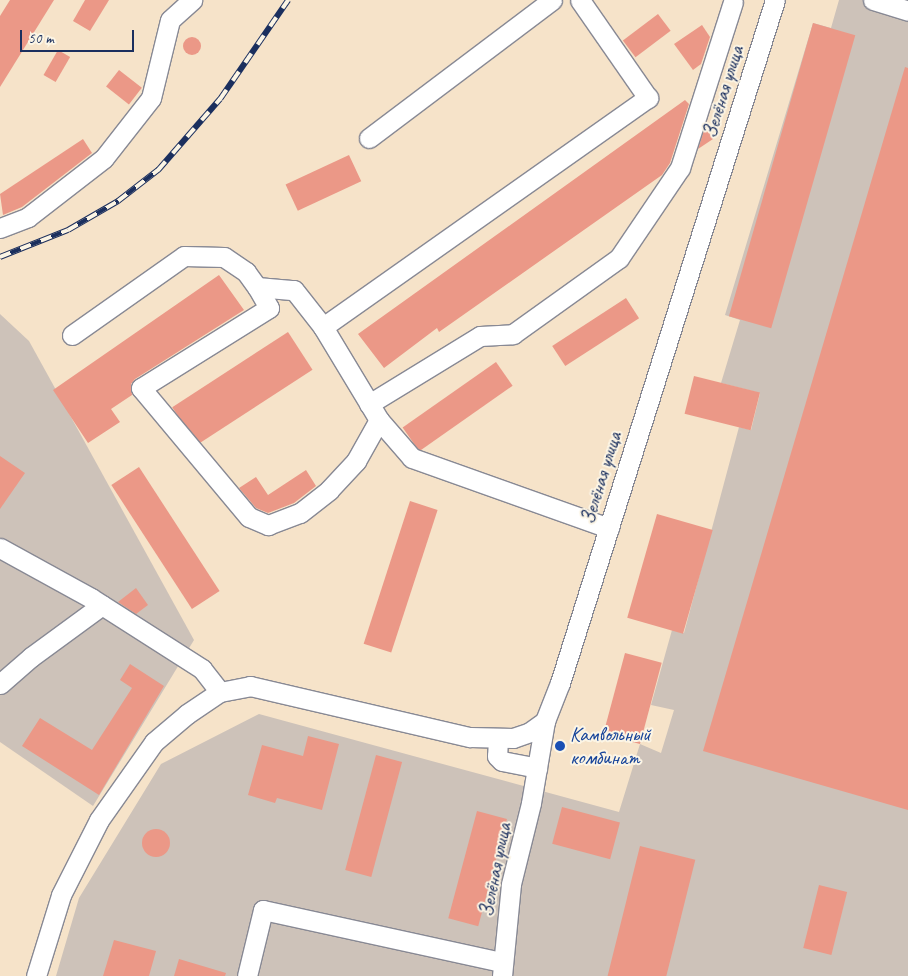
<!DOCTYPE html>
<html>
<head>
<meta charset="utf-8">
<style>
  body { margin:0 }
  #map { position:relative; width:908px; height:976px; overflow:hidden; background:#f6e3c9; font-family:Caveat,sans-serif }
  div>[style] { position:absolute }
  .industrial>* { inset:0; background:#cdc2b9 }
  .building>* { inset:0; background:#eb9887; transform-origin:0 0 }
  .round { border-radius:50% }
  .roads { filter:drop-shadow(1px 0 #888994) drop-shadow(-1px 0 #888994) drop-shadow(0 1px #888994) drop-shadow(0 -1px #888994) }
  .minor>* { height:19px; margin:-9.5px; padding:0 9.5px; transform-origin:9.5px; border-radius:9.5px; background:#fff }
  .rail>* { height:5.5px; margin-top:-2.75px; transform-origin:0; background:repeating-linear-gradient(90deg,#fcf5e5 0 11px,#1b2f5e 0 22px); box-sizing:border-box; border-block:1px solid #1b2f5e }
  .dots>* { width:14px; height:14px; translate:-50% -50%; box-sizing:border-box; border:2px solid #fcf5e5; border-radius:50% }
  span { translate:-50% -50%; white-space:nowrap; text-align:center; line-height:1.15; -webkit-text-stroke:4px #fcf5e5; paint-order:stroke }
  .street-label { font-size:20px; color:#1b2f5e }
  .transit-label { font-size:20px; color:#164399 }
  .left { translate:0 -50%; text-align:left }
  .scale { position:absolute; left:20px; top:30px; width:114px; height:22px; box-sizing:border-box; border:2px solid #1b2f5e; border-top:0; padding-left:6px; font-size:15px; line-height:18px; white-space:nowrap; color:#1b2f5e; -webkit-text-stroke:4px #fcf5e5; paint-order:stroke }
</style>
</head>
<body>
<div id="map">
  <div class="industrial">
    <div style="clip-path:polygon(839px 0,908px 0,908px 976px,56px 976px,79px 898px,161px 764px,259px 714px,619px 812px,640px 744px,661px 753px,674px 710px,651px 705px,672px 630px,684px 633px,739px 427px,751px 430px,760px 393px,721px 383px,740px 320px,725px 315px,813px 23px,831px 28px)"></div>
    <div style="clip-path:polygon(0 314px,29px 341px,194px 640px,93px 806px,0 742px)"></div>
  </div>
  <div class="building">
    <div style="clip-path:polygon(10px 0,54px 0,0 87px,0 16px)"></div>
    <div style="clip-path:polygon(85px 0,109px 0,90px 31px,73px 21px)"></div>
    <div style="left:658px;top:14px;width:21px;height:44px;rotate:53deg"></div>
    <div style="left:813px;top:23px;width:44px;height:305px;rotate:16deg"></div>
    <div style="clip-path:polygon(702px 25px,710px 37px,701px 64px,693px 70px,674px 44px)"></div>
    <div class="round" style="left:183px;top:37px;width:18px;height:18px"></div>
    <div style="left:58px;top:50px;width:14px;height:29px;rotate:30deg"></div>
    <div style="clip-path:polygon(905px 67px,908px 68px,908px 810px,703px 751px)"></div>
    <div style="left:119px;top:70px;width:29px;height:21px;rotate:38deg"></div>
    <div style="clip-path:polygon(685px 100px,689px 104px,670px 163px,662px 175px,439px 332px,437px 328px,384px 368px,358px 334px)"></div>
    <div style="clip-path:polygon(705px 127px,713px 139px,698px 149px)"></div>
    <div style="clip-path:polygon(83px 139px,92px 153px,22px 207px,3px 215px,0 194px)"></div>
    <div style="left:349px;top:155px;width:29px;height:70px;rotate:65deg"></div>
    <div style="clip-path:polygon(219px 275px,244px 310px,135px 379px,131px 384px,132px 395px,111px 409px,120px 422px,88px 443px,53px 390px)"></div>
    <div style="left:626px;top:298px;width:24px;height:88px;rotate:57deg"></div>
    <div style="left:288px;top:332px;width:45px;height:138px;rotate:57deg"></div>
    <div style="left:496px;top:362px;width:29px;height:114px;rotate:55deg"></div>
    <div style="left:694px;top:376px;width:68px;height:39px;rotate:14deg"></div>
    <div style="clip-path:polygon(0 456px,25px 473px,0 509px)"></div>
    <div style="left:139px;top:467px;width:148px;height:33px;rotate:57deg"></div>
    <div style="clip-path:polygon(306px 470px,316px 486px,294px 503px,268px 513px,256px 508px,239px 488px,256px 477px,268px 495px)"></div>
    <div style="left:410px;top:501px;width:29px;height:150px;rotate:18deg"></div>
    <div style="left:657px;top:514px;width:58px;height:108px;rotate:16deg"></div>
    <div style="clip-path:polygon(136px 588px,148px 605px,136px 614px,118px 602px)"></div>
    <div style="left:625px;top:653px;width:38px;height:84px;rotate:15deg"></div>
    <div style="clip-path:polygon(130px 664px,164px 686px,99px 795px,22px 746px,40px 718px,92px 750px,132px 688px,120px 680px)"></div>
    <div style="clip-path:polygon(308px 736px,339px 744px,322px 810px,277px 798px,275px 803px,248px 795px,262px 745px,303px 756px)"></div>
    <div style="left:376px;top:755px;width:27px;height:119px;rotate:15deg"></div>
    <div style="left:562px;top:807px;width:60px;height:38px;rotate:15deg"></div>
    <div style="left:477px;top:811px;width:31px;height:111px;rotate:15deg"></div>
    <div class="round" style="left:142px;top:829px;width:28px;height:28px"></div>
    <div style="left:640px;top:846px;width:57px;height:134px;rotate:14deg"></div>
    <div style="left:819px;top:885px;width:29px;height:65px;rotate:14deg"></div>
    <div style="clip-path:polygon(114px 940px,156px 951px,149px 976px,103px 976px)"></div>
    <div style="clip-path:polygon(179px 959px,226px 973px,225px 976px,174px 976px)"></div>
  </div>
  <div class="roads">
    <div class="minor">
      <div style="left:873px;top:0;width:37px;rotate:17deg"></div>
      <div style="left:369px;top:138px;width:229px;rotate:-37deg"></div>
      <div style="left:0;top:228px;width:30px;rotate:-21deg"></div>
      <div style="left:28px;top:217px;width:96px;rotate:-37.8deg"></div>
      <div style="left:104px;top:158px;width:76px;rotate:-51.9deg"></div>
      <div style="left:151px;top:98px;width:80px;rotate:-76.3deg"></div>
      <div style="left:170px;top:20px;width:30px;rotate:-42deg"></div>
      <div style="left:257px;top:287px;width:24px;rotate:60deg"></div>
      <div style="left:269px;top:308px;width:151px;rotate:148deg"></div>
      <div style="left:141px;top:388px;width:168px;rotate:50.1deg"></div>
      <div style="left:249px;top:517px;width:21px;rotate:23deg"></div>
      <div style="left:268px;top:525px;width:34px;rotate:-21deg"></div>
      <div style="left:300px;top:513px;width:37px;rotate:-38deg"></div>
      <div style="left:329px;top:490px;width:40px;rotate:-47deg"></div>
      <div style="left:356px;top:461px;width:47px;rotate:-60.7deg"></div>
      <div style="left:323px;top:327px;width:398px;rotate:-35.2deg"></div>
      <div style="left:648px;top:98px;width:119px;rotate:-124.8deg"></div>
      <div style="left:72px;top:335px;width:137px;rotate:-35.2deg"></div>
      <div style="left:184px;top:256px;width:40px;rotate:1.4deg"></div>
      <div style="left:224px;top:257px;width:27px;rotate:34deg"></div>
      <div style="left:246px;top:272px;width:19px;rotate:54deg"></div>
      <div style="left:257px;top:287px;width:37px;rotate:5deg"></div>
      <div style="left:294px;top:290px;width:47px;rotate:51.9deg"></div>
      <div style="left:323px;top:327px;width:109px;rotate:58.9deg"></div>
      <div style="left:379px;top:420px;width:50px;rotate:49deg"></div>
      <div style="left:412px;top:458px;width:209px;rotate:19.6deg"></div>
      <div style="left:369px;top:404px;width:130px;rotate:-31.5deg"></div>
      <div style="left:480px;top:336px;width:33px;rotate:-3deg"></div>
      <div style="left:513px;top:334px;width:130px;rotate:-35.6deg"></div>
      <div style="left:619px;top:258px;width:109px;rotate:-55.9deg"></div>
      <div style="left:680px;top:168px;width:174px;rotate:-72.3deg"></div>
      <div style="left:0;top:548px;width:104px;rotate:28.8deg"></div>
      <div style="left:91px;top:598px;width:132px;rotate:32.6deg"></div>
      <div style="left:202px;top:669px;width:29px;rotate:52deg"></div>
      <div style="left:0;top:684px;width:41px;rotate:-41.1deg"></div>
      <div style="left:31px;top:657px;width:88px;rotate:-36.2deg"></div>
      <div style="left:498px;top:739px;width:17px;rotate:93deg"></div>
      <div style="left:497px;top:756px;width:7px;rotate:45deg"></div>
      <div style="left:502px;top:761px;width:36px;rotate:11deg"></div>
      <div style="left:36px;top:976px;width:85px;rotate:-72.8deg"></div>
      <div style="left:61px;top:895px;width:84px;rotate:-63.1deg"></div>
      <div style="left:99px;top:820px;width:95px;rotate:-54.8deg"></div>
      <div style="left:154px;top:742px;width:43px;rotate:-40.3deg"></div>
      <div style="left:187px;top:714px;width:40px;rotate:-34deg"></div>
      <div style="left:220px;top:692px;width:31px;rotate:-11deg"></div>
      <div style="left:250px;top:686px;width:226px;rotate:13.1deg"></div>
      <div style="left:470px;top:737px;width:43px;rotate:1.3deg"></div>
      <div style="left:513px;top:738px;width:18px;rotate:-19deg"></div>
      <div style="left:530px;top:732px;width:19px;rotate:-36deg"></div>
      <div style="left:247px;top:976px;width:68px;rotate:-76.4deg"></div>
      <div style="left:263px;top:910px;width:245px;rotate:12.3deg"></div>
      <div style="left:502px;top:976px;width:92px;rotate:-84.4deg"></div>
      <div style="left:511px;top:884px;width:83px;rotate:-76.1deg"></div>
      <div style="left:531px;top:803px;width:83px;rotate:-80.3deg"></div>
      <div style="left:545px;top:721px;width:41px;rotate:-68.5deg"></div>
      <div style="left:560px;top:683px;width:716px;rotate:-72.53deg"></div>
    </div>
  </div>
  <div class="rail">
    <div style="left:0;top:257px;width:73px;rotate:-21.7deg"></div>
    <div style="left:68px;top:230px;width:58px;rotate:-30.1deg"></div>
    <div style="left:118px;top:201px;width:51px;rotate:-37.8deg"></div>
    <div style="left:158px;top:170px;width:94px;rotate:-48.9deg"></div>
    <div style="left:220px;top:99px;width:120px;rotate:-55.5deg"></div>
  </div>
  <div class="dots">
    <div style="left:560px;top:746px;background:#1a4fb4"></div>
  </div>
  <div class="street-label">
    <span style="left:723px;top:92px;rotate:-73deg">Зелёная улица</span>
    <span style="left:601px;top:478px;rotate:-73deg">Зелёная улица</span>
    <span style="left:495px;top:870px;rotate:-79deg">Зелёная улица</span>
  </div>
  <div class="transit-label">
    <span class="left" style="left:570px;top:746px">Камвольный<br>комбинат</span>
  </div>
  <div class="scale">50 m</div>
</div>
</body>
</html>
